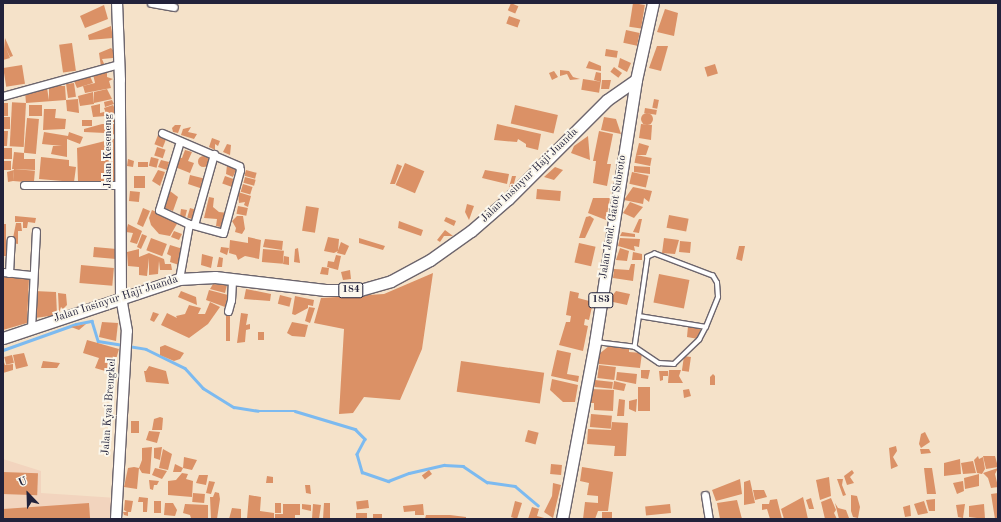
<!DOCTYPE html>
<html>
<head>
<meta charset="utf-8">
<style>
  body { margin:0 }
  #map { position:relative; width:1001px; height:522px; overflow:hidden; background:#f5e2c9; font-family:"Old Standard TT",serif }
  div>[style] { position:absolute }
  .built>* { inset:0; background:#f2d4be }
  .stream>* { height:2.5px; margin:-1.25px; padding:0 1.25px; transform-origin:1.25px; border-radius:1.25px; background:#7cbaf0 }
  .building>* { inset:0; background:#db9166; transform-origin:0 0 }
  .round { border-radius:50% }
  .roads { filter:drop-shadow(1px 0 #6c656d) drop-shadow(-1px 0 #6c656d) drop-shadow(0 1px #6c656d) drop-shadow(0 -1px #6c656d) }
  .lane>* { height:3.5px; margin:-1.75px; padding:0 1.75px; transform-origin:1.75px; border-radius:1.75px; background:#fff }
  .street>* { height:7px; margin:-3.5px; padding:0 3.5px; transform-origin:3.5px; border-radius:3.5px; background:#fff }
  .secondary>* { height:10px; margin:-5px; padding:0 5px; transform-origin:5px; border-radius:5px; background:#fff }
  .primary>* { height:11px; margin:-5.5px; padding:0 5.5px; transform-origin:5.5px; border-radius:5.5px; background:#fff }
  span { translate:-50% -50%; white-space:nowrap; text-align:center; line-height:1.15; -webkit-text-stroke:4px #fbf7ec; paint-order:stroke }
  .shield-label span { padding:1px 3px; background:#fbf7ec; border:1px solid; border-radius:3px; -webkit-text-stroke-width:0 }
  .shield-label { font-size:10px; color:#22223b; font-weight:700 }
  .street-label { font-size:11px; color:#22223b }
  .frame { position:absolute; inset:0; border:4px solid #22223b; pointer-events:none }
  .north { position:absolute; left:8px; top:474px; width:40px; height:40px; -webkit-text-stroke:3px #fbf7ec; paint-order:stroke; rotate:337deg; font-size:11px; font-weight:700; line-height:16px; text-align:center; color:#22223b }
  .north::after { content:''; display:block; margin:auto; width:14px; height:18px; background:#22223b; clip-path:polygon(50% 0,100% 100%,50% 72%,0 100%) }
</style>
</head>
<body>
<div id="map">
  <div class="built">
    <div style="clip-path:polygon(3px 459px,41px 471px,41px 493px,117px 498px,117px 519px,3px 519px)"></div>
  </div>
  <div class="stream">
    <div style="left:128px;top:346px;width:18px;rotate:9deg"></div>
    <div style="left:146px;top:349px;width:43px;rotate:26deg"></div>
    <div style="left:185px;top:368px;width:27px;rotate:48deg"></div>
    <div style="left:203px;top:388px;width:36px;rotate:32deg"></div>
    <div style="left:234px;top:407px;width:24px;rotate:9deg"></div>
    <div style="left:258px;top:411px;width:37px"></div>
    <div style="left:295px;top:411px;width:63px;rotate:16.7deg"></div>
    <div style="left:355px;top:429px;width:14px;rotate:45deg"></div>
    <div style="left:365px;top:439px;width:17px;rotate:118deg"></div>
    <div style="left:357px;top:454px;width:19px;rotate:74deg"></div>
    <div style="left:362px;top:472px;width:28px;rotate:19deg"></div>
    <div style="left:388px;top:481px;width:22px;rotate:-21deg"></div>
    <div style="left:409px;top:473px;width:36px;rotate:-13deg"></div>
    <div style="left:444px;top:465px;width:19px;rotate:3deg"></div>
    <div style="left:463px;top:466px;width:29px;rotate:34deg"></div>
    <div style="left:487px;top:482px;width:28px;rotate:8deg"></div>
    <div style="left:515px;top:486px;width:30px;rotate:40deg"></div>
    <div style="left:3px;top:350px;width:77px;rotate:-19.6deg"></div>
    <div style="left:76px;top:324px;width:16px;rotate:-11deg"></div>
    <div style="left:92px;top:321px;width:21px;rotate:73deg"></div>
    <div style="left:98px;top:341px;width:25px;rotate:9deg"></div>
  </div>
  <div class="building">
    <div style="left:511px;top:3px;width:8px;height:8px;rotate:23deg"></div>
    <div style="left:633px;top:3px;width:12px;height:24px;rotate:9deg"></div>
    <div style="clip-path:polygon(104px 5px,108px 19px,85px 28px,80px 16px)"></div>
    <div style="clip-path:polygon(665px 9px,678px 13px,674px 36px,657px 32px)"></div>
    <div style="left:509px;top:16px;width:12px;height:8px;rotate:20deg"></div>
    <div style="clip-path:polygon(111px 26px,113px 38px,89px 40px,88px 35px)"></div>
    <div style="left:626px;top:30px;width:14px;height:13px;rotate:12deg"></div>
    <div style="clip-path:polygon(5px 38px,13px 56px,10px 57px,6px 48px,10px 58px,3px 60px)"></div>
    <div style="left:72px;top:43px;width:28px;height:13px;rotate:82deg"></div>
    <div style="clip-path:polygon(657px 46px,668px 46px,661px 71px,649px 68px)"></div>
    <div style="clip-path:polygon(111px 48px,116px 53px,113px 58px,102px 59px,105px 66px,101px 67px,99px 53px)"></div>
    <div style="left:606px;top:49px;width:12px;height:7px;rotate:9deg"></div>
    <div style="clip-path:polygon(620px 58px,631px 63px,627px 72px,618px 67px)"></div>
    <div style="clip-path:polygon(589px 61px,601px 66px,601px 71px,586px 68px)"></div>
    <div style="left:715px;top:64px;width:10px;height:11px;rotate:73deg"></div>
    <div style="left:22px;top:65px;width:19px;height:19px;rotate:81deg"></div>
    <div style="left:614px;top:67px;width:10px;height:6px;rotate:37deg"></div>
    <div style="clip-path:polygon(560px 70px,569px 71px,573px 77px,580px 79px,570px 80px,567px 74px,560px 76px)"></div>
    <div style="clip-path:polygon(107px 71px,107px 77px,113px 79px,109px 81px,111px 88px,85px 93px,83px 86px,95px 83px,93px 74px)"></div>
    <div style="clip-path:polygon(554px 71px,558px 77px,552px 80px,549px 73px)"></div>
    <div style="clip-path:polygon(596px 72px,601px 73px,601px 82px,594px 80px)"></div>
    <div style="clip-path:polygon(89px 74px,93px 83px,77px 88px,74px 81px)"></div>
    <div style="left:583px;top:79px;width:18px;height:11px;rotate:9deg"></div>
    <div style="clip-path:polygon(602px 80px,611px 80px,609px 89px,601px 89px)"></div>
    <div style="left:74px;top:83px;width:14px;height:8px;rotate:82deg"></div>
    <div style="clip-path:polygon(49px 86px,65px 86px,66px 100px,26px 103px,25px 92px,47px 88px,49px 100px)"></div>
    <div style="clip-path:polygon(107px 89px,112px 99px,94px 103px,94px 92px)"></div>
    <div style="clip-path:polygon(93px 92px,94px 104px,80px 106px,78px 96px)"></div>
    <div style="clip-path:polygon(78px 99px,79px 113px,67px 111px,66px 100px)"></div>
    <div style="left:654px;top:99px;width:5px;height:9px;rotate:11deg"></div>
    <div style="clip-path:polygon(112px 100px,114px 104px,105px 107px,104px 102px)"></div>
    <div style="left:3px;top:103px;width:5px;height:13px"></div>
    <div style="left:26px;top:103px;width:44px;height:14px;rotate:93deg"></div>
    <div style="clip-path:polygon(100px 104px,100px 113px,104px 112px,106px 116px,93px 117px,91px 106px)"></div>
    <div style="left:29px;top:105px;width:13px;height:11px"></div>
    <div style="clip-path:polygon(113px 105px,117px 113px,107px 116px,104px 108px)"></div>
    <div style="left:515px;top:105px;width:44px;height:19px;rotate:13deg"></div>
    <div style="left:645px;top:108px;width:12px;height:5px;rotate:9deg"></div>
    <div style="clip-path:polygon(44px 109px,56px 109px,55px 118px,66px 119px,65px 129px,43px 130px)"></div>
    <div class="round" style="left:641px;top:113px;width:12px;height:12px"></div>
    <div style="clip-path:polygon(118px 115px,115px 122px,108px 122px,108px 116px)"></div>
    <div style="left:3px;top:117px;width:7px;height:12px"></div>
    <div style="clip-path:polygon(604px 117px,616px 119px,621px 134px,601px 130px)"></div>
    <div style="left:27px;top:118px;width:12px;height:35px;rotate:5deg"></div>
    <div style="left:92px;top:120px;width:6px;height:10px;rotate:90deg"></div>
    <div style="clip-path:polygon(102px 124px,118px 124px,119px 127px,115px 134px,107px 136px,105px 133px,84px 132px,84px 129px)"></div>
    <div style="clip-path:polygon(497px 124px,541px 134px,538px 150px,526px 147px,526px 144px,518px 139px,517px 142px,494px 140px)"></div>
    <div style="clip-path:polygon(641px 124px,652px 125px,651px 140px,639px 138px)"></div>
    <div style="clip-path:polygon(175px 125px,181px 125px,178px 133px,173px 132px,172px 128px)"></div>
    <div style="clip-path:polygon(191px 127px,188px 132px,197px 134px,194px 139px,181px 135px,183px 129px)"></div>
    <div style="clip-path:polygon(3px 131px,8px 131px,7px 146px,3px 146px)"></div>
    <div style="clip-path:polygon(599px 131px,613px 134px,607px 164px,611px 164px,607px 186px,593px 183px,596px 161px,593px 161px)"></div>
    <div style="clip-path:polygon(44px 132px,68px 136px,69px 132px,83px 137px,80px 144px,67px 139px,67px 157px,51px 154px,53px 146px,62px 146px,42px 144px)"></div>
    <div style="left:158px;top:135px;width:9px;height:10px;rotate:21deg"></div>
    <div style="clip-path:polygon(588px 136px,590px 160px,571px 153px,574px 146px)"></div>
    <div style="clip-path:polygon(117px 138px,116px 183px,78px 182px,77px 148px)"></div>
    <div style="clip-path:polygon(212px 138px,220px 141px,218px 146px,215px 144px,215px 150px,209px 147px)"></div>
    <div style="clip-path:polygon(639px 143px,649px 146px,646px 155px,636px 155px)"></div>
    <div style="clip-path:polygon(227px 144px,231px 145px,230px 155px,223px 152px)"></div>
    <div style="left:157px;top:147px;width:9px;height:9px;rotate:18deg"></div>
    <div style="left:3px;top:148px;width:9px;height:11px"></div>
    <div style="clip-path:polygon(185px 150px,192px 152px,188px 161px,194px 163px,190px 173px,175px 167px,177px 158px,182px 158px)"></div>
    <div style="clip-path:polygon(14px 152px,24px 153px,24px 159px,35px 159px,35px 170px,12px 169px)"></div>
    <div style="left:636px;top:155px;width:16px;height:8px;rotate:11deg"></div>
    <div class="round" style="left:197.5px;top:155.5px;width:11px;height:11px"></div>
    <div style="clip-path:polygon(41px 157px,69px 160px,69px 166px,76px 167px,74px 182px,39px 179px)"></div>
    <div style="left:151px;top:157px;width:8px;height:9px;rotate:14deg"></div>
    <div style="clip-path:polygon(128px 159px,134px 161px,133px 167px,127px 166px)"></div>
    <div style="clip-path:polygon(161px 160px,169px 162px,167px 170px,158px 167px)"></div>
    <div style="left:3px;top:161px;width:8px;height:9px"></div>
    <div style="left:138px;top:162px;width:10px;height:5px"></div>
    <div style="left:405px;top:163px;width:21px;height:24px;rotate:23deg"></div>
    <div style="clip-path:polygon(397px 164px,402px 166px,395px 184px,390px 184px)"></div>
    <div style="clip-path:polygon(227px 165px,237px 167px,233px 177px,226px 174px)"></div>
    <div style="clip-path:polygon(634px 166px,650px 167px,650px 174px,634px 172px)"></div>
    <div style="clip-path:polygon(555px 167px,563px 170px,554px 180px,544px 177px)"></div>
    <div style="left:14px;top:169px;width:21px;height:12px;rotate:5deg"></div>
    <div style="clip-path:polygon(14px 170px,13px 181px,8px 182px,7px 172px)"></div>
    <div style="clip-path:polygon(158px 170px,165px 172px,160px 186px,152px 181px)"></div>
    <div style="left:246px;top:170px;width:11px;height:6px;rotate:15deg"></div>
    <div style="clip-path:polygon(485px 170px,509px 174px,507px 184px,482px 178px)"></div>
    <div style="left:632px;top:172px;width:17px;height:12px;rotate:13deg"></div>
    <div style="clip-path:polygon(190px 175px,206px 179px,201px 183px,203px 189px,188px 184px)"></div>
    <div style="left:134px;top:176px;width:11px;height:12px"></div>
    <div style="left:225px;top:176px;width:12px;height:8px;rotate:20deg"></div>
    <div style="clip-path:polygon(512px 176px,516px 176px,513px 187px,509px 187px)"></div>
    <div style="left:245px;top:177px;width:11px;height:6px;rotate:15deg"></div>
    <div style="left:243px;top:184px;width:10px;height:8px;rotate:17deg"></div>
    <div style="clip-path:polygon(633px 187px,652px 191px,649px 202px,644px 198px,643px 204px,624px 200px)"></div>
    <div style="left:537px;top:189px;width:24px;height:10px;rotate:5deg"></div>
    <div style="left:130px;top:191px;width:10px;height:10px;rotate:6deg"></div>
    <div style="clip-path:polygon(165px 191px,170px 191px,178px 197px,173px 211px,161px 207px)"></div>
    <div style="clip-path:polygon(238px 192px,251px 196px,248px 207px,244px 205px,245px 202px,239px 203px)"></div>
    <div style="clip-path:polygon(209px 197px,214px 198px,213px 207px,219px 212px,228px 213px,225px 228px,216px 226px,217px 219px,204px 218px)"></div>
    <div style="clip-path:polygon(593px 198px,610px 198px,606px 220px,588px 213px)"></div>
    <div style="clip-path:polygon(630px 202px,643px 207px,634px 218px,623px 213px)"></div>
    <div style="clip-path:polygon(467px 204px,474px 206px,469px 220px,465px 212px)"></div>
    <div style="left:238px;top:206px;width:10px;height:8px;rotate:11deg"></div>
    <div style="left:306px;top:206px;width:13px;height:25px;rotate:9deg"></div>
    <div style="clip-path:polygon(143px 208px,150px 211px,143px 227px,137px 224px)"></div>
    <div style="left:190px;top:208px;width:7px;height:10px;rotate:16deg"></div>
    <div style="clip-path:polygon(181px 209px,187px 210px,185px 218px,180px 216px)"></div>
    <div style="clip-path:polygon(152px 210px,178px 222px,170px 236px,159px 234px,151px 225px,149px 218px)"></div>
    <div style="left:669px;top:215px;width:20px;height:13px;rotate:11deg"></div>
    <div style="clip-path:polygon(15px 216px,36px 218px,35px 223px,28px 222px,27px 228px,23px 228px,23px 222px,15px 222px)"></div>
    <div style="clip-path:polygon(237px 216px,243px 216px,245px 229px,242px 234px,235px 232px,236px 228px,232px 221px)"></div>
    <div style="clip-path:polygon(590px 216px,594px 219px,585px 238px,579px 238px,586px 217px)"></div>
    <div style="clip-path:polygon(446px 217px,456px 221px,454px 226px,444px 221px)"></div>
    <div style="clip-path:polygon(639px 219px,642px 219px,639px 233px,633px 232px)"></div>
    <div style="clip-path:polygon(399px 221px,423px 230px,421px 236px,398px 228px)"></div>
    <div style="clip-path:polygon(16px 223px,21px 223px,22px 231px,18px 231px,18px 244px,12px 243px)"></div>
    <div style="left:3px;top:224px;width:3px;height:32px"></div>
    <div style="clip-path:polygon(128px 224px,142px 231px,137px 244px,130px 242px,133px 233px,126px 232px)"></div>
    <div style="clip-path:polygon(445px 230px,453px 236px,444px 236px,440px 242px,437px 240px)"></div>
    <div style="clip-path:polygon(174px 231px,182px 234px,179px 240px,171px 237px)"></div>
    <div style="clip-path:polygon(622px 232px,635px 234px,635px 237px,620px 236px)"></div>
    <div style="clip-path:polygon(142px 234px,147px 236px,141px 249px,137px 247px)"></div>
    <div style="clip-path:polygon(248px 237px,261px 240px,259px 259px,245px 256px,238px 260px,236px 255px,229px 253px,230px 240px,248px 243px)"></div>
    <div style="clip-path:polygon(328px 237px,339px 239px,338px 251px,334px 253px,324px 251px)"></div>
    <div style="left:151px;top:238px;width:17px;height:13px;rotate:21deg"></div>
    <div style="clip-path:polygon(359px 238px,385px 246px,383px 250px,359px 243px)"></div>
    <div style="clip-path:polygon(620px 238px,640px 239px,639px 247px,634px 246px,635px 251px,618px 246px)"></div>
    <div style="clip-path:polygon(664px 238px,679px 240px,675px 254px,662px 253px)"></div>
    <div style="clip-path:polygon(265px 239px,283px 241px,282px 250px,263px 247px)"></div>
    <div style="left:680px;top:241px;width:11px;height:11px;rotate:5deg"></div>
    <div style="clip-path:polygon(341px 242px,349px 246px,345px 255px,337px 253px)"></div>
    <div style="left:579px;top:243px;width:17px;height:20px;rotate:13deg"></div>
    <div style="clip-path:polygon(170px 245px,183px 249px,179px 265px,170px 262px,171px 256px,167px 254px)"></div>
    <div style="clip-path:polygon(739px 246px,745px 246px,742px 261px,736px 259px)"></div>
    <div style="left:94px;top:247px;width:23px;height:10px;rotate:5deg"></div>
    <div style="clip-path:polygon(221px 247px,229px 248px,227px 255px,220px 252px)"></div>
    <div style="clip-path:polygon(298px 248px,300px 263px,294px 262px,295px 249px)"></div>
    <div style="clip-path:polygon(620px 248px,629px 251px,627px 261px,616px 260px)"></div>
    <div style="clip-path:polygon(139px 249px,139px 257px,149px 253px,164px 259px,165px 264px,171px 264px,172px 270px,160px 270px,159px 261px,158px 274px,149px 275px,149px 258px,147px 276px,139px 275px,139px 267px,128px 266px,127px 252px)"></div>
    <div style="left:263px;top:249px;width:21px;height:13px;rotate:5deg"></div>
    <div style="clip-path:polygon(633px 252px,642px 254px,642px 260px,632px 260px)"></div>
    <div style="clip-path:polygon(202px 254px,213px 257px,211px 268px,201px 265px)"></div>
    <div style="clip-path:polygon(336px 255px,341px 256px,338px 270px,327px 267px,328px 261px,334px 262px)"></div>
    <div style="clip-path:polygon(284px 256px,289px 257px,289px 265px,283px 264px)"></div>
    <div style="clip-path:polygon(219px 257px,223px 258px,222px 267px,217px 267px)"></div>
    <div style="clip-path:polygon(631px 264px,635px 264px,633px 281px,613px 278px,614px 269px,629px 270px)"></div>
    <div style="left:81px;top:265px;width:33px;height:18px;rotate:5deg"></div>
    <div style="clip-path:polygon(322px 267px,329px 268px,328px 275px,320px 274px)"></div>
    <div style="clip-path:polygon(350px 270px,351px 279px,343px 280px,341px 272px)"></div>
    <div style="clip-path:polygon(433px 273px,422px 349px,400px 400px,364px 397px,353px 413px,339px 414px,344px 329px,314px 323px,321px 298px,384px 294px)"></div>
    <div style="left:659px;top:274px;width:31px;height:29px;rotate:11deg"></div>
    <div style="clip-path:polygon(3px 277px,29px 278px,27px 323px,3px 330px)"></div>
    <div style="clip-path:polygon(213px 284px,227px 285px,225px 293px,210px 289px)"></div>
    <div style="clip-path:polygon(246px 289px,271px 294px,270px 301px,244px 299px)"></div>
    <div style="clip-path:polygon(209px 290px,228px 295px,225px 307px,206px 300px)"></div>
    <div style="clip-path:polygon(34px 291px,56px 292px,57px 315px,35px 318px)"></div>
    <div style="clip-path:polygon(181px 291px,196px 297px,197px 305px,178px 297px)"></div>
    <div style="clip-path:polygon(570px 291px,579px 293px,578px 298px,593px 302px,589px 320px,585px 319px,584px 325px,588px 326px,583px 351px,559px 345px,566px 322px,570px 322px,571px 316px,566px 315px)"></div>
    <div style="clip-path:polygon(616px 291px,630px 294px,627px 305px,613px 302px,612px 296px)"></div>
    <div style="clip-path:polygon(58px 293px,66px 294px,67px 305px,63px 309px,61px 307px,59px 313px)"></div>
    <div style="left:280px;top:295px;width:12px;height:9px;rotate:14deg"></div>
    <div style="clip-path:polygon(295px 296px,314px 300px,313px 306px,308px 305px,308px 308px,295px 315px,292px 314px)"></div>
    <div style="clip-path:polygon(210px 302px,220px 307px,208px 324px,189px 338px,161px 325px,167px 313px,177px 318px,176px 316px,185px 314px,189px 305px,201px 308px,198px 314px,205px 314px)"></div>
    <div style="clip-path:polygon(309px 307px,315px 308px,310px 323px,305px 321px)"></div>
    <div style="clip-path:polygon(153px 312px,159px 314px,154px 322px,150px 320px)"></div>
    <div style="clip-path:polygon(241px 313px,248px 314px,246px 325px,250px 324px,250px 329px,246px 330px,245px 342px,237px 343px)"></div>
    <div style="left:230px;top:316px;width:25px;height:4px;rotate:90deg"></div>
    <div style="clip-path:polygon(102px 322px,118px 323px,116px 341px,99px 337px)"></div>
    <div style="clip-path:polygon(292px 322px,308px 325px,305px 337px,292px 336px,287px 333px)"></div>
    <div style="clip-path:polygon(86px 324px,79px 330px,71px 327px)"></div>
    <div style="clip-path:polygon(688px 326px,701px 327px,698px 339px,687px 337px)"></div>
    <div style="left:258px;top:332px;width:6px;height:8px"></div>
    <div style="clip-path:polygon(87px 340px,119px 349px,112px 373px,95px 368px,99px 358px,83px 353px)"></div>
    <div style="clip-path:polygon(165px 345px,184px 353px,180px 359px,174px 361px,160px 355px,160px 347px)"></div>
    <div style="clip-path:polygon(609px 346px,629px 348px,629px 352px,642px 353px,640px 368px,599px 364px,599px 354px)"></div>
    <div style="clip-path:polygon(557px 350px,571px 353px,567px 374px,579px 376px,578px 382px,551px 376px)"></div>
    <div style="clip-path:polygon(24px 353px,28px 366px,16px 369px,13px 355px)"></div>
    <div style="left:12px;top:355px;width:8px;height:8px;rotate:76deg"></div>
    <div style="left:684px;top:356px;width:7px;height:15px;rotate:8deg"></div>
    <div style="clip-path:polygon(3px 359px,5px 365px,13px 364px,13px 370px,3px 373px)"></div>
    <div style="clip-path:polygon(43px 361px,60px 363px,57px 368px,41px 368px)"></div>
    <div style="left:461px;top:361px;width:84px;height:31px;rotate:8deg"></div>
    <div style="left:599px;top:365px;width:17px;height:13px;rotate:7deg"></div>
    <div style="clip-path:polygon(149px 366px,166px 371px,169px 384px,146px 382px,144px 371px,146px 371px)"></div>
    <div style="clip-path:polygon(641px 370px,650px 370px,648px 379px,641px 378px)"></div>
    <div style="clip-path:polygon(669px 370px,681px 370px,679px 376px,683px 383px,668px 383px)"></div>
    <div style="clip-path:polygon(659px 371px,668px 371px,668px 376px,663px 376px,663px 380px,660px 381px)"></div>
    <div style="clip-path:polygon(617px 372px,637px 374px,636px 384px,616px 380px)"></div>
    <div style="clip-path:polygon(713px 374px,715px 376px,715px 385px,710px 385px,710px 377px)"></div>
    <div style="clip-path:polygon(552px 379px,578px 385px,575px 402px,563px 402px,550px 390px)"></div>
    <div style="left:595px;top:380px;width:18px;height:7px;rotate:6deg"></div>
    <div style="clip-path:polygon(614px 381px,626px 384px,624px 391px,613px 389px)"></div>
    <div style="left:638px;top:387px;width:12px;height:24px"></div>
    <div style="clip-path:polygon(590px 389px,614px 390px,613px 411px,594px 410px,594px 403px,589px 403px)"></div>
    <div style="clip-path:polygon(689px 389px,691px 396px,684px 398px,683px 390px)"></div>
    <div style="clip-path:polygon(619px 399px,625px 400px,624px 416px,617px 416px)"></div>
    <div style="clip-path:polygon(637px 399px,636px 412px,629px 409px,629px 401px)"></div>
    <div style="left:591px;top:414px;width:21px;height:13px;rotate:5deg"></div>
    <div style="clip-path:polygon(160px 417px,163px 418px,162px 430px,152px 430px,154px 419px)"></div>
    <div style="left:131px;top:421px;width:8px;height:12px"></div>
    <div style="clip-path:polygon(612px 422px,628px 423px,626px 456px,614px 456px,615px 446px,587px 444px,588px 429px,611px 430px)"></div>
    <div style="left:528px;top:430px;width:11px;height:12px;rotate:15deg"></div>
    <div style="clip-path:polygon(149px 431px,160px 432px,157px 443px,146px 440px)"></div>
    <div style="clip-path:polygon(925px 432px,930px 442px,921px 448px,919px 444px,921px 434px)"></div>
    <div style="clip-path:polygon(896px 446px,897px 451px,893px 457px,898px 466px,891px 469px,889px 448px)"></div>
    <div style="clip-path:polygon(152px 447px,150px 474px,142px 473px,139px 468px,142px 460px,142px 448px)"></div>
    <div style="clip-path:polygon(162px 447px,160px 460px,154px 458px,154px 448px)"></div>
    <div style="clip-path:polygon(163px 449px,172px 454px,168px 470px,159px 468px)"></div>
    <div style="clip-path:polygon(920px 449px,929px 449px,931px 453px,921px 454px)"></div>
    <div style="clip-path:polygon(978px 456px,979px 459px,983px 457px,985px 469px,982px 474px,977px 473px,974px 460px)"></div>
    <div style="clip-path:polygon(983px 456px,995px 456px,998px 467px,986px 469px)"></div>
    <div style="clip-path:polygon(184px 457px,197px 460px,192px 470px,183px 468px,181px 472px,173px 472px,175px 464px,183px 468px)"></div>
    <div style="clip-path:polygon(960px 459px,961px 474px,944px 476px,944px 463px)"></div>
    <div style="clip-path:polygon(973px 461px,976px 473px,963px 474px,961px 463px)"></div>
    <div style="left:551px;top:464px;width:11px;height:10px;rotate:5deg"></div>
    <div style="clip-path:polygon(134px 467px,139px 468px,137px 489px,124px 487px,128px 468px)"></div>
    <div style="clip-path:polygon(582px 467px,613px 472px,608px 511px,598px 511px,595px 519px,583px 519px,585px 502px,598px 503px,598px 496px,587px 495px,589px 483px,580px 481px)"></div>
    <div style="clip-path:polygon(155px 468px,167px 471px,162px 479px,152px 475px)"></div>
    <div style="clip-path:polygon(924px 468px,932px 468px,936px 494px,927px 494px)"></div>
    <div style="clip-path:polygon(998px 468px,995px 474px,998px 487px,991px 488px,988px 478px,983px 473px)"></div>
    <div style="left:429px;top:470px;width:5px;height:9px;rotate:53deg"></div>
    <div style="clip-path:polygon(852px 470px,854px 473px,850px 477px,854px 483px,847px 485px,844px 476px)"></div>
    <div style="left:3px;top:472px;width:35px;height:22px;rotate:2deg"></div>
    <div style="clip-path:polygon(182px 473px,188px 474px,186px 479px,193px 481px,192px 497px,168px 495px,168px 481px,176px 480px)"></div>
    <div style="clip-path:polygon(979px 474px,979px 486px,965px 489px,964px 478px)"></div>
    <div style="clip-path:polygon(199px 475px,208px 475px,206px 485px,196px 483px)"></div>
    <div style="clip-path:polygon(267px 476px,273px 477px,273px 483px,266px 483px)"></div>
    <div style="clip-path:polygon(829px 477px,831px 496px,820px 500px,816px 480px)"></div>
    <div style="clip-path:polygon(740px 479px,742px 494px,716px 501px,712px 490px)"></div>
    <div style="clip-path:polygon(837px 479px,843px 479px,842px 485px,846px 495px,843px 496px)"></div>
    <div style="clip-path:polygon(149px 480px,159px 481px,157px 485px,154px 485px,153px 490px,150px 489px)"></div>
    <div style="clip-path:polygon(750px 480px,755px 503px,744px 505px,744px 482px)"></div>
    <div style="clip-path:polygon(209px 481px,215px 482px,211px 494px,206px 493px)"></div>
    <div style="clip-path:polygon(963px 481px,964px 491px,957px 494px,953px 483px)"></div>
    <div style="clip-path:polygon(553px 483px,561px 485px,553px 518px,544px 512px,552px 496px)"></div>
    <div style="clip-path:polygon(305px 485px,310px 485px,311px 494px,306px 493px)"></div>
    <div style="clip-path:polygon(753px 490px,764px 490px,767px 497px,755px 500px)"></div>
    <div style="clip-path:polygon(215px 492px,219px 493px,220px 499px,217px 519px,211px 519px,210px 497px,213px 497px)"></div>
    <div style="left:193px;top:493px;width:12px;height:9px;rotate:5deg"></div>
    <div style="clip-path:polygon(998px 493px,998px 519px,995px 519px,991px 494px)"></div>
    <div style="clip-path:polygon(249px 495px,261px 497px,260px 511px,274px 513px,274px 519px,247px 519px)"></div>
    <div style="clip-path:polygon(851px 495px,857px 496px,860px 507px,858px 518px,853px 517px,851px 511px)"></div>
    <div style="clip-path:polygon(139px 497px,148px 498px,147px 512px,143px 512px,143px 502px,138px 502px)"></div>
    <div style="clip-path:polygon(803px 497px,808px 519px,784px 519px,781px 509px)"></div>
    <div style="clip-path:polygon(811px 498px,814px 509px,809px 509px,806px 500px)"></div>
    <div style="clip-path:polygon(831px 498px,836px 510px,834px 513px,837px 519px,825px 519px,821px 502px)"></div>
    <div style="clip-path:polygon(777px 499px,782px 519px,770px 519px,767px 509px,762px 510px,762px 504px,769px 504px,770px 500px)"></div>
    <div style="clip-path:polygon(935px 499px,935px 511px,929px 511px,926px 500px)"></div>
    <div style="clip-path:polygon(125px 500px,133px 501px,131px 512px,128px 512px,128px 516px,124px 515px,123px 512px,127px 512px,124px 510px)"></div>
    <div style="left:368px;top:500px;width:8px;height:12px;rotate:83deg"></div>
    <div style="clip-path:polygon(737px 500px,742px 519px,720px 519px,717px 503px)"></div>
    <div style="left:154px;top:501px;width:7px;height:12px"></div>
    <div style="clip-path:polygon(515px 501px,522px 503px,517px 519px,511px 517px)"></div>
    <div style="clip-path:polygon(924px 501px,928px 513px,918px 515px,914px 504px)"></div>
    <div style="left:89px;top:503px;width:16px;height:86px;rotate:86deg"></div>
    <div style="clip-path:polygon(165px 503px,173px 503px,177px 510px,175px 516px,164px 515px)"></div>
    <div style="left:281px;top:503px;width:10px;height:6px;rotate:90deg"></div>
    <div style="clip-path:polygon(324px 503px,330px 503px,330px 519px,323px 519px)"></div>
    <div style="clip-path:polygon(835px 503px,838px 508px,846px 510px,849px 518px,839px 519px)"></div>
    <div style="clip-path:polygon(185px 504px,208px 505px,208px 519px,191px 518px,190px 515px,183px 513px)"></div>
    <div style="clip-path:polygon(283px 504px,300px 504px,300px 515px,295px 515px,295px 519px,275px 519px,275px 514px,283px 514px)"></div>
    <div style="clip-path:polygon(302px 504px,311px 505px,311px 511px,302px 509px)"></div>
    <div style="clip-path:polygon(313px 504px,321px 505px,319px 519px,312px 519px)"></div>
    <div style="clip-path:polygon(423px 504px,424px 515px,415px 515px,415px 511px,404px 512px,403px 506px)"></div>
    <div style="left:670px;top:504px;width:9px;height:25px;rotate:84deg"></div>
    <div style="clip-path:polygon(965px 504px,963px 518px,958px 517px,956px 505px)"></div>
    <div style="clip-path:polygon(984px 504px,985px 519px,969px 517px,969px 506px)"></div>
    <div style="clip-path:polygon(910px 505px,911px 516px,905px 517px,903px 507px)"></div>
    <div style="clip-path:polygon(532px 507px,539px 509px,537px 516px,548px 519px,528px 519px)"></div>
    <div style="clip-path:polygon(232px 508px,241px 509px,241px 519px,229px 519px)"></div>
    <div style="left:602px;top:512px;width:10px;height:7px"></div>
    <div style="left:356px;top:513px;width:11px;height:6px"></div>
    <div style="left:373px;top:514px;width:9px;height:5px"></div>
    <div style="clip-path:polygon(426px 515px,450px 515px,466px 517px,466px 519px,425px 519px)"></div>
  </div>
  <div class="roads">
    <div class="lane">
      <div style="left:639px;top:316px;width:68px;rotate:9.3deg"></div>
      <div style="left:596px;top:342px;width:39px;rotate:7deg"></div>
      <div style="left:635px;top:347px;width:29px;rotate:34deg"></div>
      <div style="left:659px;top:363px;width:15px;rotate:4deg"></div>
      <div style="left:674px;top:364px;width:35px;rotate:-44deg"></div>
      <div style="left:699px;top:340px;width:15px;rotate:-62deg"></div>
      <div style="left:706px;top:327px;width:32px;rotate:-68deg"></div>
      <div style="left:718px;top:297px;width:14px;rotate:-94deg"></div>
      <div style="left:717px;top:283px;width:8px;rotate:-120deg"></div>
      <div style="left:713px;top:276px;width:62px;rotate:-159.2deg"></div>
      <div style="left:655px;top:254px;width:8px;rotate:157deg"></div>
      <div style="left:648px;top:257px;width:91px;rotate:98.2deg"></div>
    </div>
    <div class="street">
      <div style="left:151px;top:3px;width:23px;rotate:10deg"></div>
      <div style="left:3px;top:96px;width:120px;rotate:-15.4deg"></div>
      <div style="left:162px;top:133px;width:84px;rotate:23.2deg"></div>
      <div style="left:239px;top:166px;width:4px;rotate:76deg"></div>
      <div style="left:240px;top:170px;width:65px;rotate:105.1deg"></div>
      <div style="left:223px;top:233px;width:35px;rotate:-165deg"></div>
      <div style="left:189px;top:224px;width:33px;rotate:-155deg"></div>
      <div style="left:159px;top:210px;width:72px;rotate:-73.1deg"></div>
      <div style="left:24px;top:185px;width:97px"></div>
      <div style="left:194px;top:225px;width:74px;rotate:-74.3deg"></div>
      <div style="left:3px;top:272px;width:30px;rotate:6deg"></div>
      <div style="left:9px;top:273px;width:33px;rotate:-87deg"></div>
      <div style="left:179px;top:279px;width:56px;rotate:-79.7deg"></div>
      <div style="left:228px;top:311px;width:11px;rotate:-75deg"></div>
      <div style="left:231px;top:300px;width:21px;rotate:-87deg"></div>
      <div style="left:31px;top:329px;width:98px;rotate:-87.1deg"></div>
      <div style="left:705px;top:495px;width:24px;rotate:81deg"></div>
    </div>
    <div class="secondary">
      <div style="left:116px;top:519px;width:188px;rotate:-86.7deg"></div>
      <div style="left:127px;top:331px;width:34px;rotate:-100deg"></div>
      <div style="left:121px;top:298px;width:218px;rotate:-90.3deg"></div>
      <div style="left:120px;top:80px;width:77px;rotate:-92.2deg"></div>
    </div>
    <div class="primary">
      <div style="left:3px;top:338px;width:186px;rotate:-18.5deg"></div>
      <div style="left:179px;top:279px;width:36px;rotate:-3deg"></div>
      <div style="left:215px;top:277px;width:111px;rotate:6.7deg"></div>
      <div style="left:325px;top:290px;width:35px"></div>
      <div style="left:360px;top:290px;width:32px;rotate:-16deg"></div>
      <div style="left:391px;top:281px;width:44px;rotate:-28.3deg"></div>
      <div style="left:430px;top:260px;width:50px;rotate:-35.3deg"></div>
      <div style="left:471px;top:231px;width:49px;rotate:-40.9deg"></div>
      <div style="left:508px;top:199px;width:140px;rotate:-45deg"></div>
      <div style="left:607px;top:100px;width:35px;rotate:-35deg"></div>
      <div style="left:562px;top:519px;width:180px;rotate:-79.4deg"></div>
      <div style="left:595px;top:342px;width:265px;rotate:-81.1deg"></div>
      <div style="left:636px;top:80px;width:79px;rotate:-77.6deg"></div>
    </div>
  </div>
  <div class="shield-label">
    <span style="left:351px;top:290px">184</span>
    <span style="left:601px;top:300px">183</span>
  </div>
  <div class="street-label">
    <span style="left:109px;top:151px;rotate:-90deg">Jalan Keseneng</span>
    <span style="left:530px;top:176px;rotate:-44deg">Jalan Insinyur Haji Juanda</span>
    <span style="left:614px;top:217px;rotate:-81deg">Jalan Jend. Gatot Subroto</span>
    <span style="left:116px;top:300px;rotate:-18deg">Jalan Insinyur Haji Juanda</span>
    <span style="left:110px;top:407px;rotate:-86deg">Jalan Kyai Brengkel</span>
  </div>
  <div class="frame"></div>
  <div class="north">U</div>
</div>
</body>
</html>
